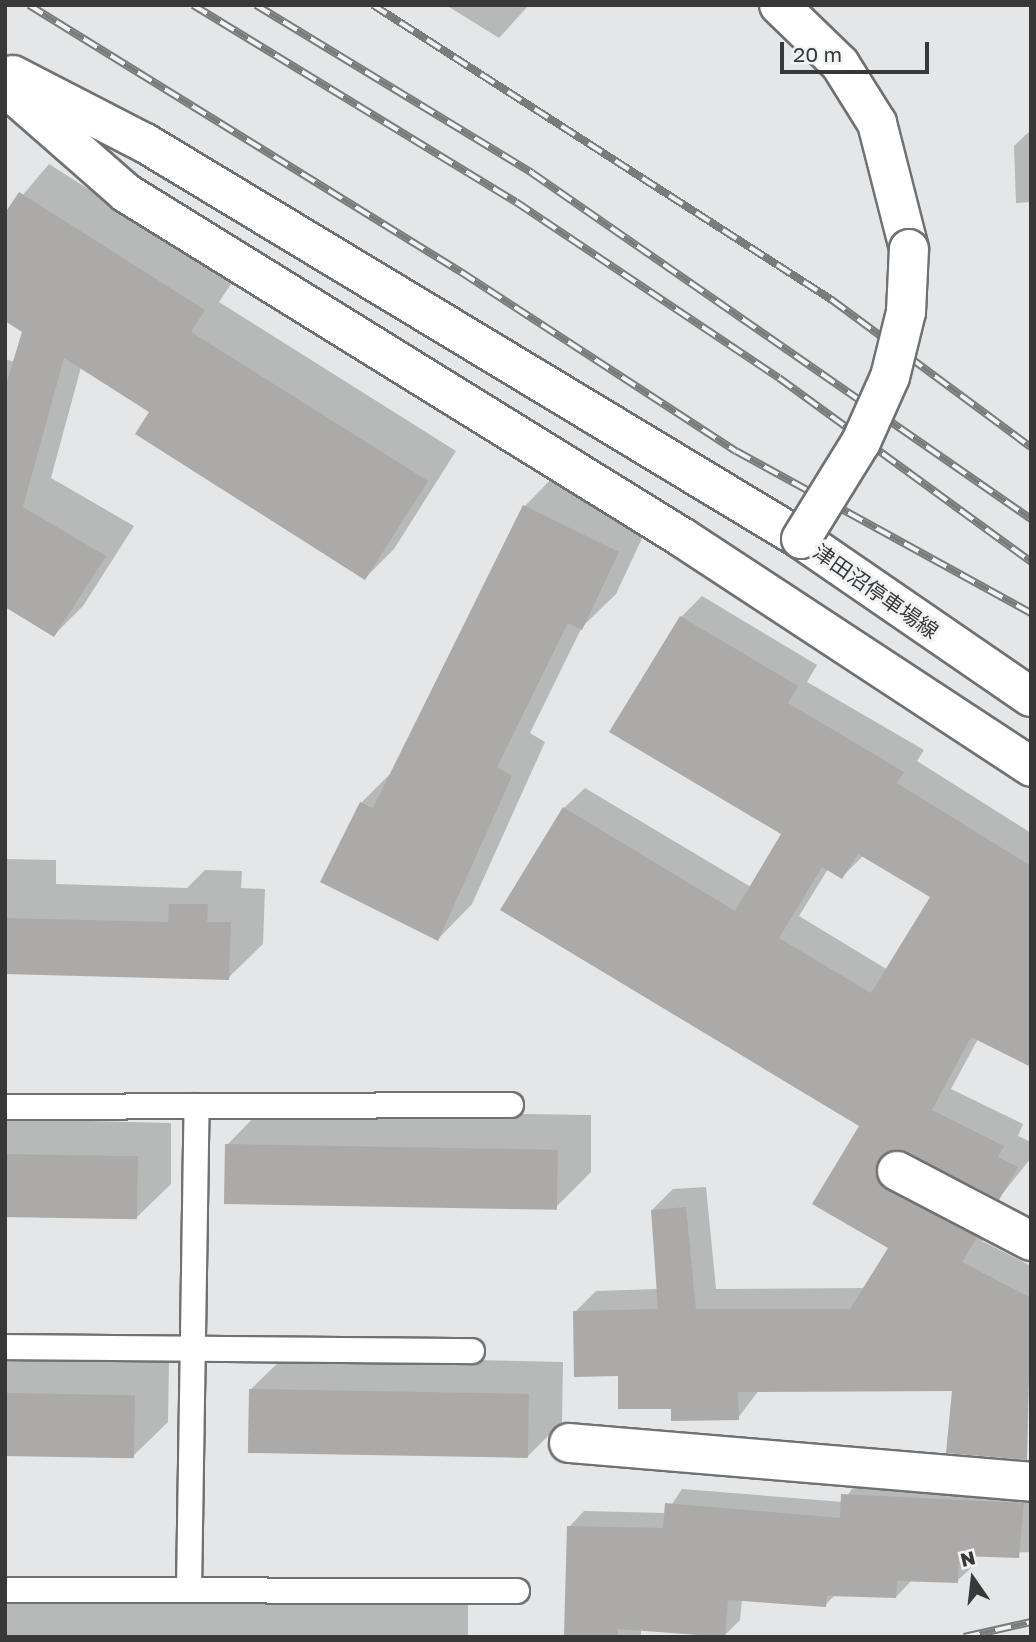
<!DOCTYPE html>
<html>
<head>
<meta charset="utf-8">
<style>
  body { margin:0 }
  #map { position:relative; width:1036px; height:1642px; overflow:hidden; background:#e5e6e7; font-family:"Golos Text","Noto Sans JP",sans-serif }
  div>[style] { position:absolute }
  .shadow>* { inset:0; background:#0003; transform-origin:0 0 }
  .building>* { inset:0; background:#abaaa9; transform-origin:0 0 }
  .roads { filter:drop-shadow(2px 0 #707172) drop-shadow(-2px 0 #707172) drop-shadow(0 2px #707172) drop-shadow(0 -2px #707172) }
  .service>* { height:24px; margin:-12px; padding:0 12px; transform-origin:12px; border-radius:12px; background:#fff }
  .minor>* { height:38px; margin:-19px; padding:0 19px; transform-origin:19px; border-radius:19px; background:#fff }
  .tertiary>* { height:38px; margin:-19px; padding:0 19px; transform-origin:19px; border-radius:19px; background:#fff }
  .secondary>* { height:38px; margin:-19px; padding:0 19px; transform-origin:19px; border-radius:19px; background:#fff }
  .rail>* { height:8px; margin-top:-4px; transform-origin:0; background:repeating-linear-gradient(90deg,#f2f3f5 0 16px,#7a7b7b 0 32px); box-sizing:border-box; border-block:2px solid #7a7b7b }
  .bridges { filter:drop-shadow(2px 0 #707172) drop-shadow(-2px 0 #707172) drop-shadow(0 2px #707172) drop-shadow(0 -2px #707172) }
  .secondary-bridge>* { height:38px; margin:-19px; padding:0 19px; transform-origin:19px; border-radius:19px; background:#fff }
  span { translate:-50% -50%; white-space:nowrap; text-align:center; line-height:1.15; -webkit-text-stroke:6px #f2f3f5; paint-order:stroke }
  .street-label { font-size:21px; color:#383838 }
  .frame { position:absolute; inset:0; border:7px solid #383838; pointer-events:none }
  .north { position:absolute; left:938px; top:1544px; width:70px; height:70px; -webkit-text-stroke:5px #f2f3f5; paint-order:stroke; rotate:346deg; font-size:19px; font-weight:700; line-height:28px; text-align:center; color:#383838 }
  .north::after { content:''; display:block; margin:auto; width:24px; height:32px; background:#383838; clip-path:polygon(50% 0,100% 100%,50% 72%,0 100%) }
  .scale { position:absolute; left:780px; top:42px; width:149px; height:32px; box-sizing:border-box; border:4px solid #383838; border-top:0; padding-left:9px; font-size:21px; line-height:24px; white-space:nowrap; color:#383838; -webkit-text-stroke:5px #f2f3f5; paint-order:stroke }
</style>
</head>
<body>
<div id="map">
  <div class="shadow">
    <div style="clip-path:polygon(446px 5px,529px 5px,499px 38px)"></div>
    <div style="clip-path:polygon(1031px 130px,1031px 202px,1016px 203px,1014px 146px)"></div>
    <div style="clip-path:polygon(49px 164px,233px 281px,219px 302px,456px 451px,394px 549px,365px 578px,151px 412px,81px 367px,51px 478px,134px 526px,83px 606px,54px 635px,5px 605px,5px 359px,15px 362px,24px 331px,5px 216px)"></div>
    <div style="clip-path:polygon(559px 471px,652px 517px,616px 594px,582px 627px,530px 733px,545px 742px,472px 904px,438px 939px,322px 881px,361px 803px,393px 771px,525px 506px)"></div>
    <div style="clip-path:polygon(evenodd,702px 596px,817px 665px,807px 682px,924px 750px,917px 761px,1031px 833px,1031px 1065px,978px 1039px,951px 1089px,1023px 1124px,1018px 1136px,1031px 1142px,1031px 1158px,999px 1198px,895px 1151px,908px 1170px,996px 1216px,982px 1241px,1031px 1266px,1026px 1458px,954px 1389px,759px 1390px,738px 1418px,673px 1407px,619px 1375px,575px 1312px,596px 1291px,658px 1289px,652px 1210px,673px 1189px,706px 1187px,716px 1289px,865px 1288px,890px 1247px,861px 1126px,564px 808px,585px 788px,751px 887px,783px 833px,681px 617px,702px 596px,864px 855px,933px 896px,888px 970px,799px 916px,828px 869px,842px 877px,864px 855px)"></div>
    <div style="clip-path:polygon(5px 859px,56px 860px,56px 884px,187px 888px,205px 870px,242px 871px,241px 888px,265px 889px,263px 944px,228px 978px,5px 973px)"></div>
    <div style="clip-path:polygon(261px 1110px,591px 1115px,591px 1172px,557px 1206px,227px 1145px)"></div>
    <div style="clip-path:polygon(5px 1119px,171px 1123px,171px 1184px,136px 1218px,5px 1216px)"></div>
    <div style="clip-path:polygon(285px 1356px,563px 1362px,562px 1422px,528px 1456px,250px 1390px)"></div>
    <div style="clip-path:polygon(5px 1358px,169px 1362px,168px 1422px,133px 1456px,5px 1454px)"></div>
    <div style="clip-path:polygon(858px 1480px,1031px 1487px,1031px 1552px,973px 1554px,973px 1566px,957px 1581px,911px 1581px,896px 1597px,835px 1595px,825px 1605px,742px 1599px,740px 1620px,725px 1635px,641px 1629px,641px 1637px,567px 1637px,569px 1527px,584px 1511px,666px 1513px,682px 1489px,843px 1502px)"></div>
    <div style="left:5px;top:1596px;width:463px;height:41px"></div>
  </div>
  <div class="building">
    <div style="clip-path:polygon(19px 192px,205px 310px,191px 332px,428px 481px,365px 580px,135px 434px,149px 412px,64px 358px,23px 507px,106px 556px,54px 637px,5px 607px,5px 388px,22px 332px,5px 321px,5px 213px)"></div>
    <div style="clip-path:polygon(523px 505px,619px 552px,582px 630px,568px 623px,497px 767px,512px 776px,438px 941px,320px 882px,360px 802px,373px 808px)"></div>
    <div style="clip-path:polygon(evenodd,680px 616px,798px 686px,788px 703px,904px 772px,897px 783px,1031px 866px,1031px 1067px,971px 1037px,932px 1110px,1004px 1146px,998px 1157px,1018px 1167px,999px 1200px,906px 1151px,885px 1153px,875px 1171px,887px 1190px,977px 1237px,962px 1262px,1031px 1298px,1027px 1460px,946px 1453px,952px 1391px,738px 1392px,739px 1420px,671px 1421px,671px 1409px,618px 1409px,618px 1376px,574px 1377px,573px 1311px,658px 1309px,651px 1210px,686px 1207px,696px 1309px,850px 1309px,888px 1248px,812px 1204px,859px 1126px,500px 910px,563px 807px,735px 911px,781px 834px,609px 732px,680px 616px,858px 854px,930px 897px,871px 993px,779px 938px,822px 867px,842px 879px,858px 854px)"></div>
    <div style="clip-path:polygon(169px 904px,208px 904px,207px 922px,231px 922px,229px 980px,5px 974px,5px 918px,168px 922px)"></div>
    <div style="left:225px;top:1144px;width:333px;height:60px;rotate:1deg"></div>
    <div style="left:5px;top:1154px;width:133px;height:63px;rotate:1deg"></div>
    <div style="left:249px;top:1389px;width:280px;height:64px;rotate:1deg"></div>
    <div style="left:5px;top:1393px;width:130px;height:63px;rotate:1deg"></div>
    <div style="clip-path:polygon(841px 1494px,1024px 1503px,1019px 1558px,959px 1556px,958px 1583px,897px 1581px,896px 1598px,827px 1596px,826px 1607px,728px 1600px,725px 1637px,618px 1629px,618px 1637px,564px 1635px,567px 1526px,663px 1528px,665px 1503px,840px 1518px)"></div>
  </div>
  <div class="roads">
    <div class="service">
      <div style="left:5px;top:1107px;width:506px;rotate:-0.23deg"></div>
      <div style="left:5px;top:1347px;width:467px;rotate:0.5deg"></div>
      <div style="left:5px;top:1590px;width:512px;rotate:0.11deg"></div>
      <div style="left:189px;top:1590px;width:484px;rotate:-89.1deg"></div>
    </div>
    <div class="minor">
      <div style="left:897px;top:1171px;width:151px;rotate:27.6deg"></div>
      <div style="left:569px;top:1443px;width:464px;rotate:4.8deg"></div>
    </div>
    <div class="tertiary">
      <div style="left:13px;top:75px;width:148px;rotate:27.3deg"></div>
      <div style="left:145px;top:143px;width:766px;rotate:31.12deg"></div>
      <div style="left:5px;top:87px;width:161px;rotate:41.2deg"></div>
      <div style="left:126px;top:193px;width:655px;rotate:31.77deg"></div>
      <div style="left:683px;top:538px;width:417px;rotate:33.3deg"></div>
    </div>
    <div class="secondary">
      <div style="left:779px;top:5px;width:85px;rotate:44deg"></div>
      <div style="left:840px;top:64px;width:70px;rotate:57.9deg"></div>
      <div style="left:877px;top:123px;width:130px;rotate:75.7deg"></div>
      <div style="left:801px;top:539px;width:279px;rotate:34.5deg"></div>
    </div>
  </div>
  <div class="rail">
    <div style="left:29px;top:5px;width:508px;rotate:31.72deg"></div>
    <div style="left:461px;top:272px;width:328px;rotate:33.1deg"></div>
    <div style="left:736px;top:451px;width:337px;rotate:28.8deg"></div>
    <div style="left:193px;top:5px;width:378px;rotate:31.4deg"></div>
    <div style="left:516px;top:202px;width:316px;rotate:33.8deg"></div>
    <div style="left:779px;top:378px;width:312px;rotate:36.1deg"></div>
    <div style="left:256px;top:5px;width:323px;rotate:31.3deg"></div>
    <div style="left:532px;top:173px;width:607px;rotate:34.74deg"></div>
    <div style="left:373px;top:5px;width:546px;rotate:32.73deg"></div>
    <div style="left:832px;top:300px;width:247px;rotate:36.5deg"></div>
    <div style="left:964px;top:1637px;width:69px;rotate:-12.6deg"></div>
  </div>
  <div class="bridges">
    <div class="secondary-bridge">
      <div style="left:801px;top:539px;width:114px;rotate:-58.3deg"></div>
      <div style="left:861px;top:442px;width:71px;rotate:-66deg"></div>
      <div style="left:890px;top:377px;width:67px;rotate:-76.2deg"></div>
      <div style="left:906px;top:312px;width:63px;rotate:-87.3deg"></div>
    </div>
  </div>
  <div class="street-label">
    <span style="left:876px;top:591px;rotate:35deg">津田沼停車場線</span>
  </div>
  <div class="frame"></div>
  <div class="north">N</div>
  <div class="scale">20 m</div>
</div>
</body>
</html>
